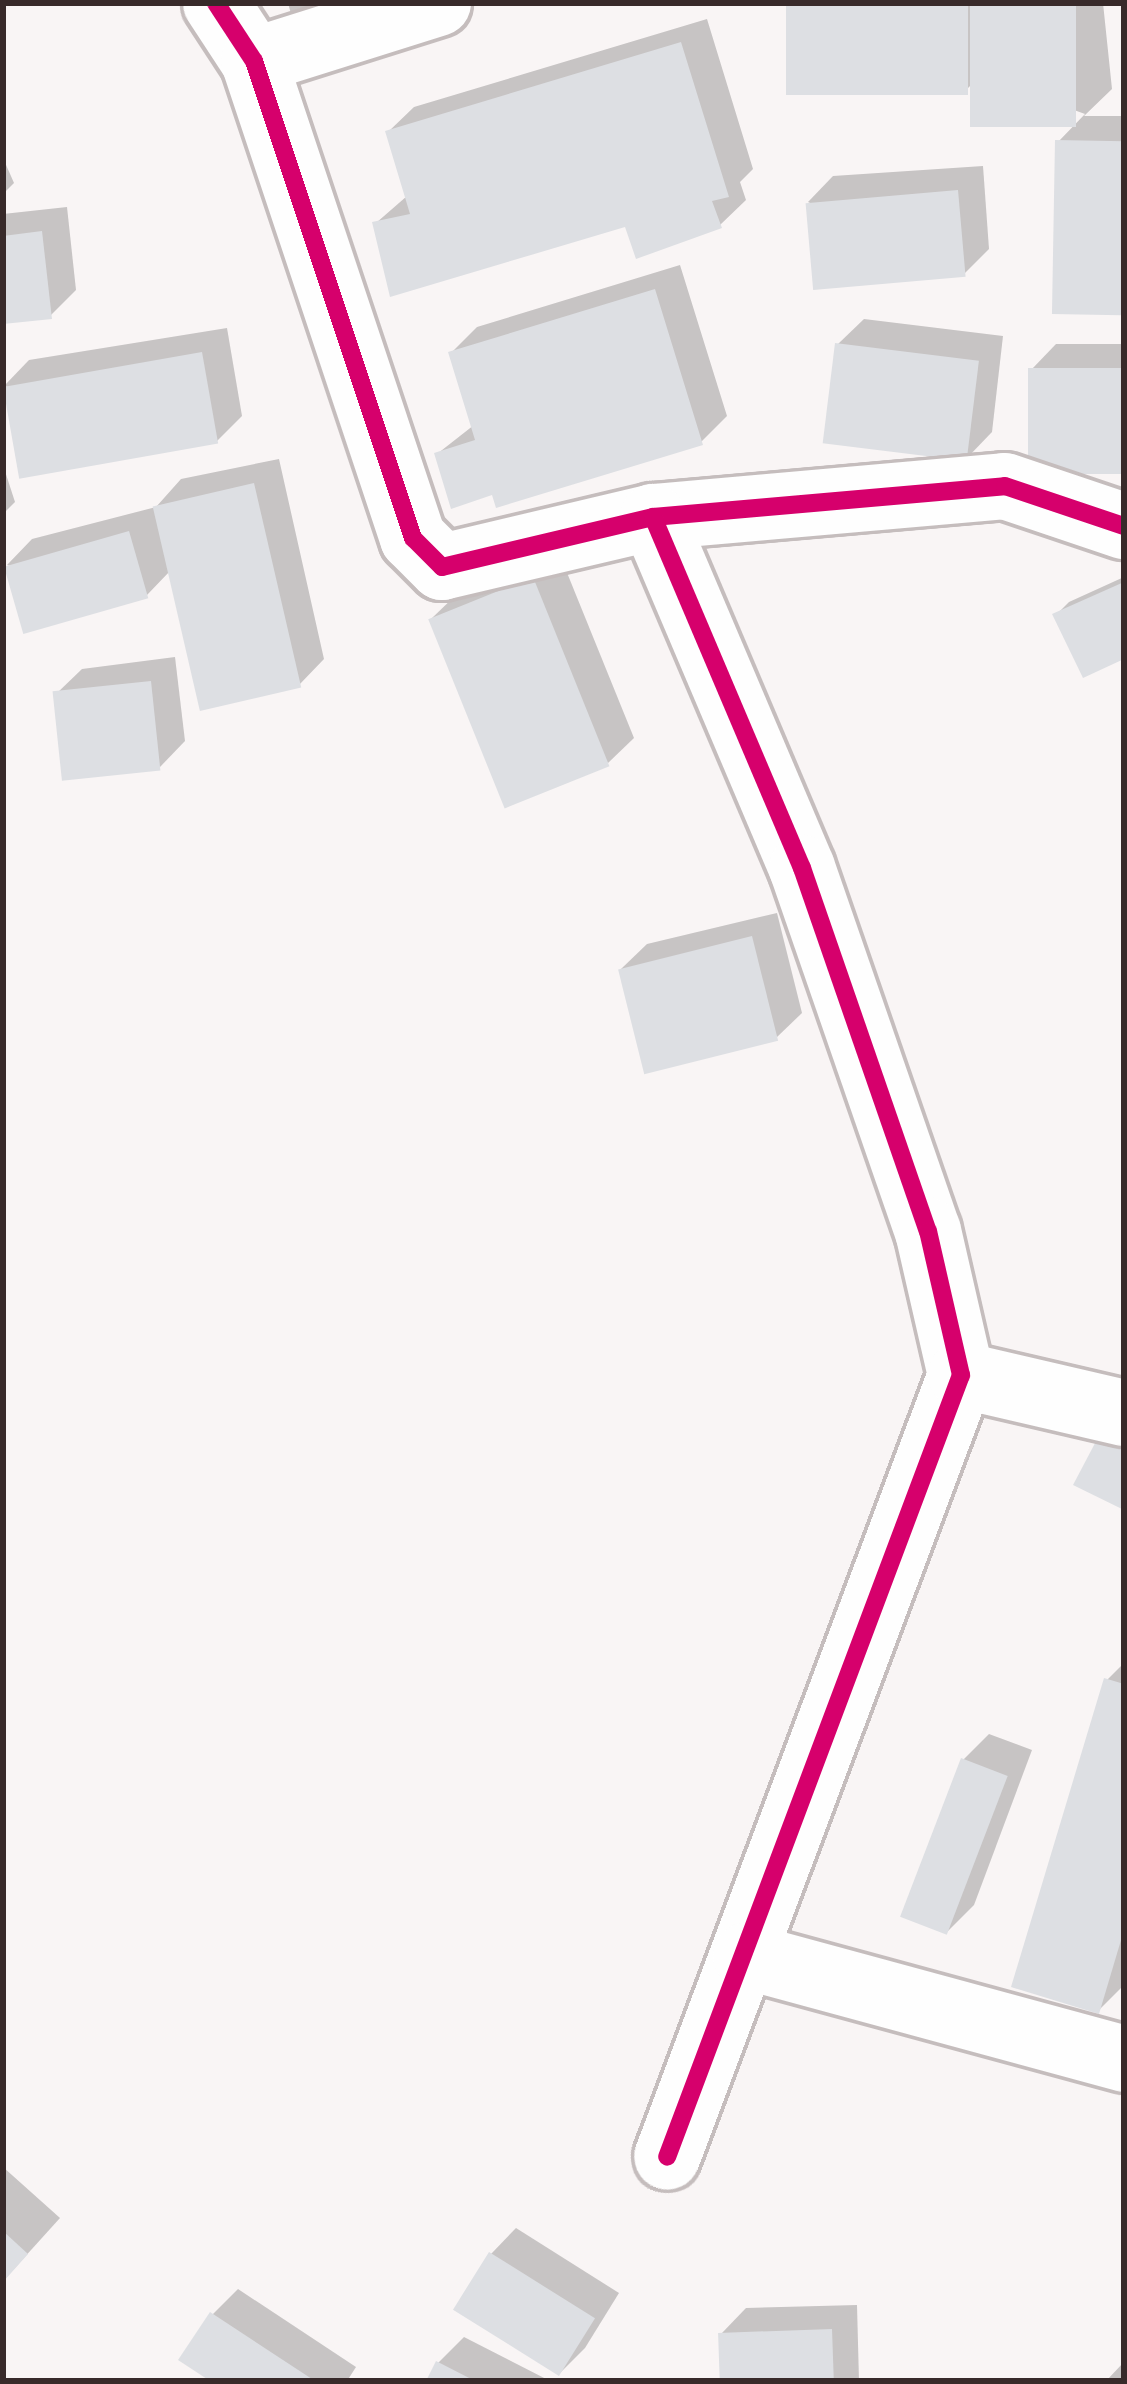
<!DOCTYPE html>
<html>
<head>
<meta charset="utf-8">
<style>
  body { margin:0 }
  #map { position:relative; width:1127px; height:2384px; overflow:hidden; background:#f9f5f5; font-family:Overpass,sans-serif }
  div>[style] { position:absolute }
  .shadow>* { inset:0; background:#0003 }
  .building>* { inset:0; background:#dddfe3; transform-origin:0 0 }
  .roads { filter:drop-shadow(3px 0 #c5bdbd) drop-shadow(-3px 0 #c5bdbd) drop-shadow(0 3px #c5bdbd) drop-shadow(0 -3px #c5bdbd) }
  .minor>* { height:66px; margin:-33px; padding:0 33px; transform-origin:33px; border-radius:33px; background:#fefefe }
  .cycleway>* { height:18px; margin:-9px; padding:0 9px; transform-origin:9px; border-radius:9px; background:#d6006c }
  span { translate:-50% -50%; white-space:nowrap; text-align:center; line-height:1.15; -webkit-text-stroke:9px #fff; paint-order:stroke }
  .frame { position:absolute; inset:0; border:6px solid #382a2a; pointer-events:none }
</style>
</head>
<body>
<div id="map">
  <div class="shadow">
    <div style="clip-path:polygon(288px 3px,371px 3px,294px 25px)"></div>
    <div style="clip-path:polygon(789px 3px,1103px 3px,1112px 89px,1084px 116px,1124px 116px,1124px 312px,1058px 142px,1085px 114px,980px 76px,967px 89px)"></div>
    <div style="clip-path:polygon(707px 19px,753px 169px,740px 182px,746px 200px,720px 225px,376px 223px,407px 196px,388px 132px,414px 107px)"></div>
    <div style="clip-path:polygon(3px 158px,14px 183px,3px 194px)"></div>
    <div style="clip-path:polygon(983px 166px,989px 249px,964px 274px,808px 202px,833px 176px)"></div>
    <div style="clip-path:polygon(67px 207px,76px 290px,50px 316px,3px 321px,3px 214px)"></div>
    <div style="clip-path:polygon(680px 265px,727px 416px,701px 442px,494px 492px,437px 454px,474px 425px,451px 353px,477px 327px)"></div>
    <div style="clip-path:polygon(864px 319px,1003px 336px,992px 432px,967px 458px,838px 344px)"></div>
    <div style="clip-path:polygon(227px 328px,242px 416px,217px 441px,4px 386px,29px 360px)"></div>
    <div style="clip-path:polygon(1056px 344px,1124px 344px,1124px 469px,1031px 370px)"></div>
    <div style="clip-path:polygon(279px 459px,324px 659px,299px 685px,170px 571px,147px 595px,7px 565px,32px 539px,156px 507px,181px 479px)"></div>
    <div style="clip-path:polygon(3px 465px,15px 502px,3px 514px)"></div>
    <div style="clip-path:polygon(559px 553px,634px 738px,608px 763px,431px 619px,457px 594px)"></div>
    <div style="clip-path:polygon(1124px 577px,1124px 656px,1056px 615px,1069px 602px)"></div>
    <div style="clip-path:polygon(175px 657px,185px 741px,160px 767px,56px 694px,82px 669px)"></div>
    <div style="clip-path:polygon(777px 913px,802px 1013px,776px 1038px,621px 969px,647px 944px)"></div>
    <div style="clip-path:polygon(1124px 1663px,1124px 1985px,1098px 2011px,1107px 1680px)"></div>
    <div style="clip-path:polygon(989px 1734px,1032px 1750px,974px 1905px,948px 1931px,963px 1760px)"></div>
    <div style="clip-path:polygon(3px 2167px,60px 2218px,3px 2281px)"></div>
    <div style="clip-path:polygon(516px 2228px,619px 2293px,585px 2348px,559px 2374px,491px 2254px)"></div>
    <div style="clip-path:polygon(238px 2289px,356px 2367px,347px 2381px,215px 2381px,213px 2314px)"></div>
    <div style="clip-path:polygon(857px 2305px,859px 2381px,723px 2381px,721px 2334px,746px 2308px)"></div>
    <div style="clip-path:polygon(464px 2337px,550px 2381px,429px 2381px,438px 2363px)"></div>
    <div style="clip-path:polygon(1124px 2362px,1124px 2381px,1106px 2381px)"></div>
  </div>
  <div class="building">
    <div style="left:786px;top:3px;width:182px;height:92px"></div>
    <div style="left:970px;top:3px;width:106px;height:124px"></div>
    <div style="clip-path:polygon(681px 42px,729px 197px,712px 201px,722px 228px,636px 259px,625px 227px,390px 297px,372px 222px,410px 214px,385px 131px)"></div>
    <div style="left:1055px;top:140px;width:69px;height:174px;rotate:1deg"></div>
    <div style="left:958px;top:190px;width:87px;height:153px;rotate:85deg"></div>
    <div style="clip-path:polygon(42px 231px,52px 319px,3px 324px,3px 236px)"></div>
    <div style="clip-path:polygon(655px 289px,703px 445px,496px 508px,492px 495px,451px 509px,434px 453px,475px 440px,448px 352px)"></div>
    <div style="left:835px;top:343px;width:145px;height:101px;rotate:7deg"></div>
    <div style="left:202px;top:352px;width:93px;height:202px;rotate:80deg"></div>
    <div style="left:1028px;top:368px;width:96px;height:106px"></div>
    <div style="left:254px;top:483px;width:210px;height:104px;rotate:77deg"></div>
    <div style="left:129px;top:531px;width:70px;height:130px;rotate:74deg"></div>
    <div style="left:533px;top:577px;width:204px;height:113px;rotate:68deg"></div>
    <div style="clip-path:polygon(1124px 582px,1124px 659px,1083px 678px,1052px 614px)"></div>
    <div style="left:151px;top:681px;width:90px;height:99px;rotate:84deg"></div>
    <div style="left:752px;top:936px;width:108px;height:138px;rotate:76deg"></div>
    <div style="clip-path:polygon(1103px 1428px,1124px 1439px,1124px 1510px,1073px 1485px)"></div>
    <div style="clip-path:polygon(1104px 1678px,1124px 1684px,1124px 1930px,1099px 2014px,1011px 1987px)"></div>
    <div style="left:961px;top:1758px;width:50px;height:170px;rotate:21deg"></div>
    <div style="clip-path:polygon(3px 2231px,28px 2254px,3px 2282px)"></div>
    <div style="left:489px;top:2252px;width:125px;height:68px;rotate:32deg"></div>
    <div style="clip-path:polygon(210px 2312px,315px 2381px,210px 2381px,178px 2360px)"></div>
    <div style="left:832px;top:2329px;width:52px;height:114px;rotate:88deg"></div>
    <div style="clip-path:polygon(436px 2361px,475px 2381px,426px 2381px)"></div>
  </div>
  <div class="roads">
    <div class="minor">
      <div style="left:216px;top:3px;width:69px;rotate:56.8deg"></div>
      <div style="left:254px;top:61px;width:503px;rotate:71.57deg"></div>
      <div style="left:413px;top:538px;width:41px;rotate:45deg"></div>
      <div style="left:442px;top:567px;width:217px;rotate:-13.3deg"></div>
      <div style="left:653px;top:517px;width:353px;rotate:-5deg"></div>
      <div style="left:1005px;top:486px;width:126px;rotate:18.6deg"></div>
      <div style="left:254px;top:61px;width:193px;rotate:-17.5deg"></div>
      <div style="left:653px;top:517px;width:381px;rotate:67deg"></div>
      <div style="left:802px;top:868px;width:384px;rotate:70.9deg"></div>
      <div style="left:928px;top:1231px;width:148px;rotate:77.1deg"></div>
      <div style="left:961px;top:1375px;width:835px;rotate:110.6deg"></div>
      <div style="left:961px;top:1375px;width:167px;rotate:13.1deg"></div>
      <div style="left:746px;top:1956px;width:392px;rotate:15.2deg"></div>
    </div>
  </div>
  <div class="cycleway">
    <div style="left:216px;top:3px;width:69px;rotate:56.8deg"></div>
    <div style="left:254px;top:61px;width:503px;rotate:71.57deg"></div>
    <div style="left:413px;top:538px;width:41px;rotate:45deg"></div>
    <div style="left:442px;top:567px;width:217px;rotate:-13.3deg"></div>
    <div style="left:653px;top:517px;width:353px;rotate:-5deg"></div>
    <div style="left:1005px;top:486px;width:126px;rotate:18.6deg"></div>
    <div style="left:653px;top:517px;width:381px;rotate:67deg"></div>
    <div style="left:802px;top:868px;width:384px;rotate:70.9deg"></div>
    <div style="left:928px;top:1231px;width:148px;rotate:77.1deg"></div>
    <div style="left:961px;top:1375px;width:835px;rotate:110.6deg"></div>
  </div>
  <div class="frame"></div>
</div>
</body>
</html>
